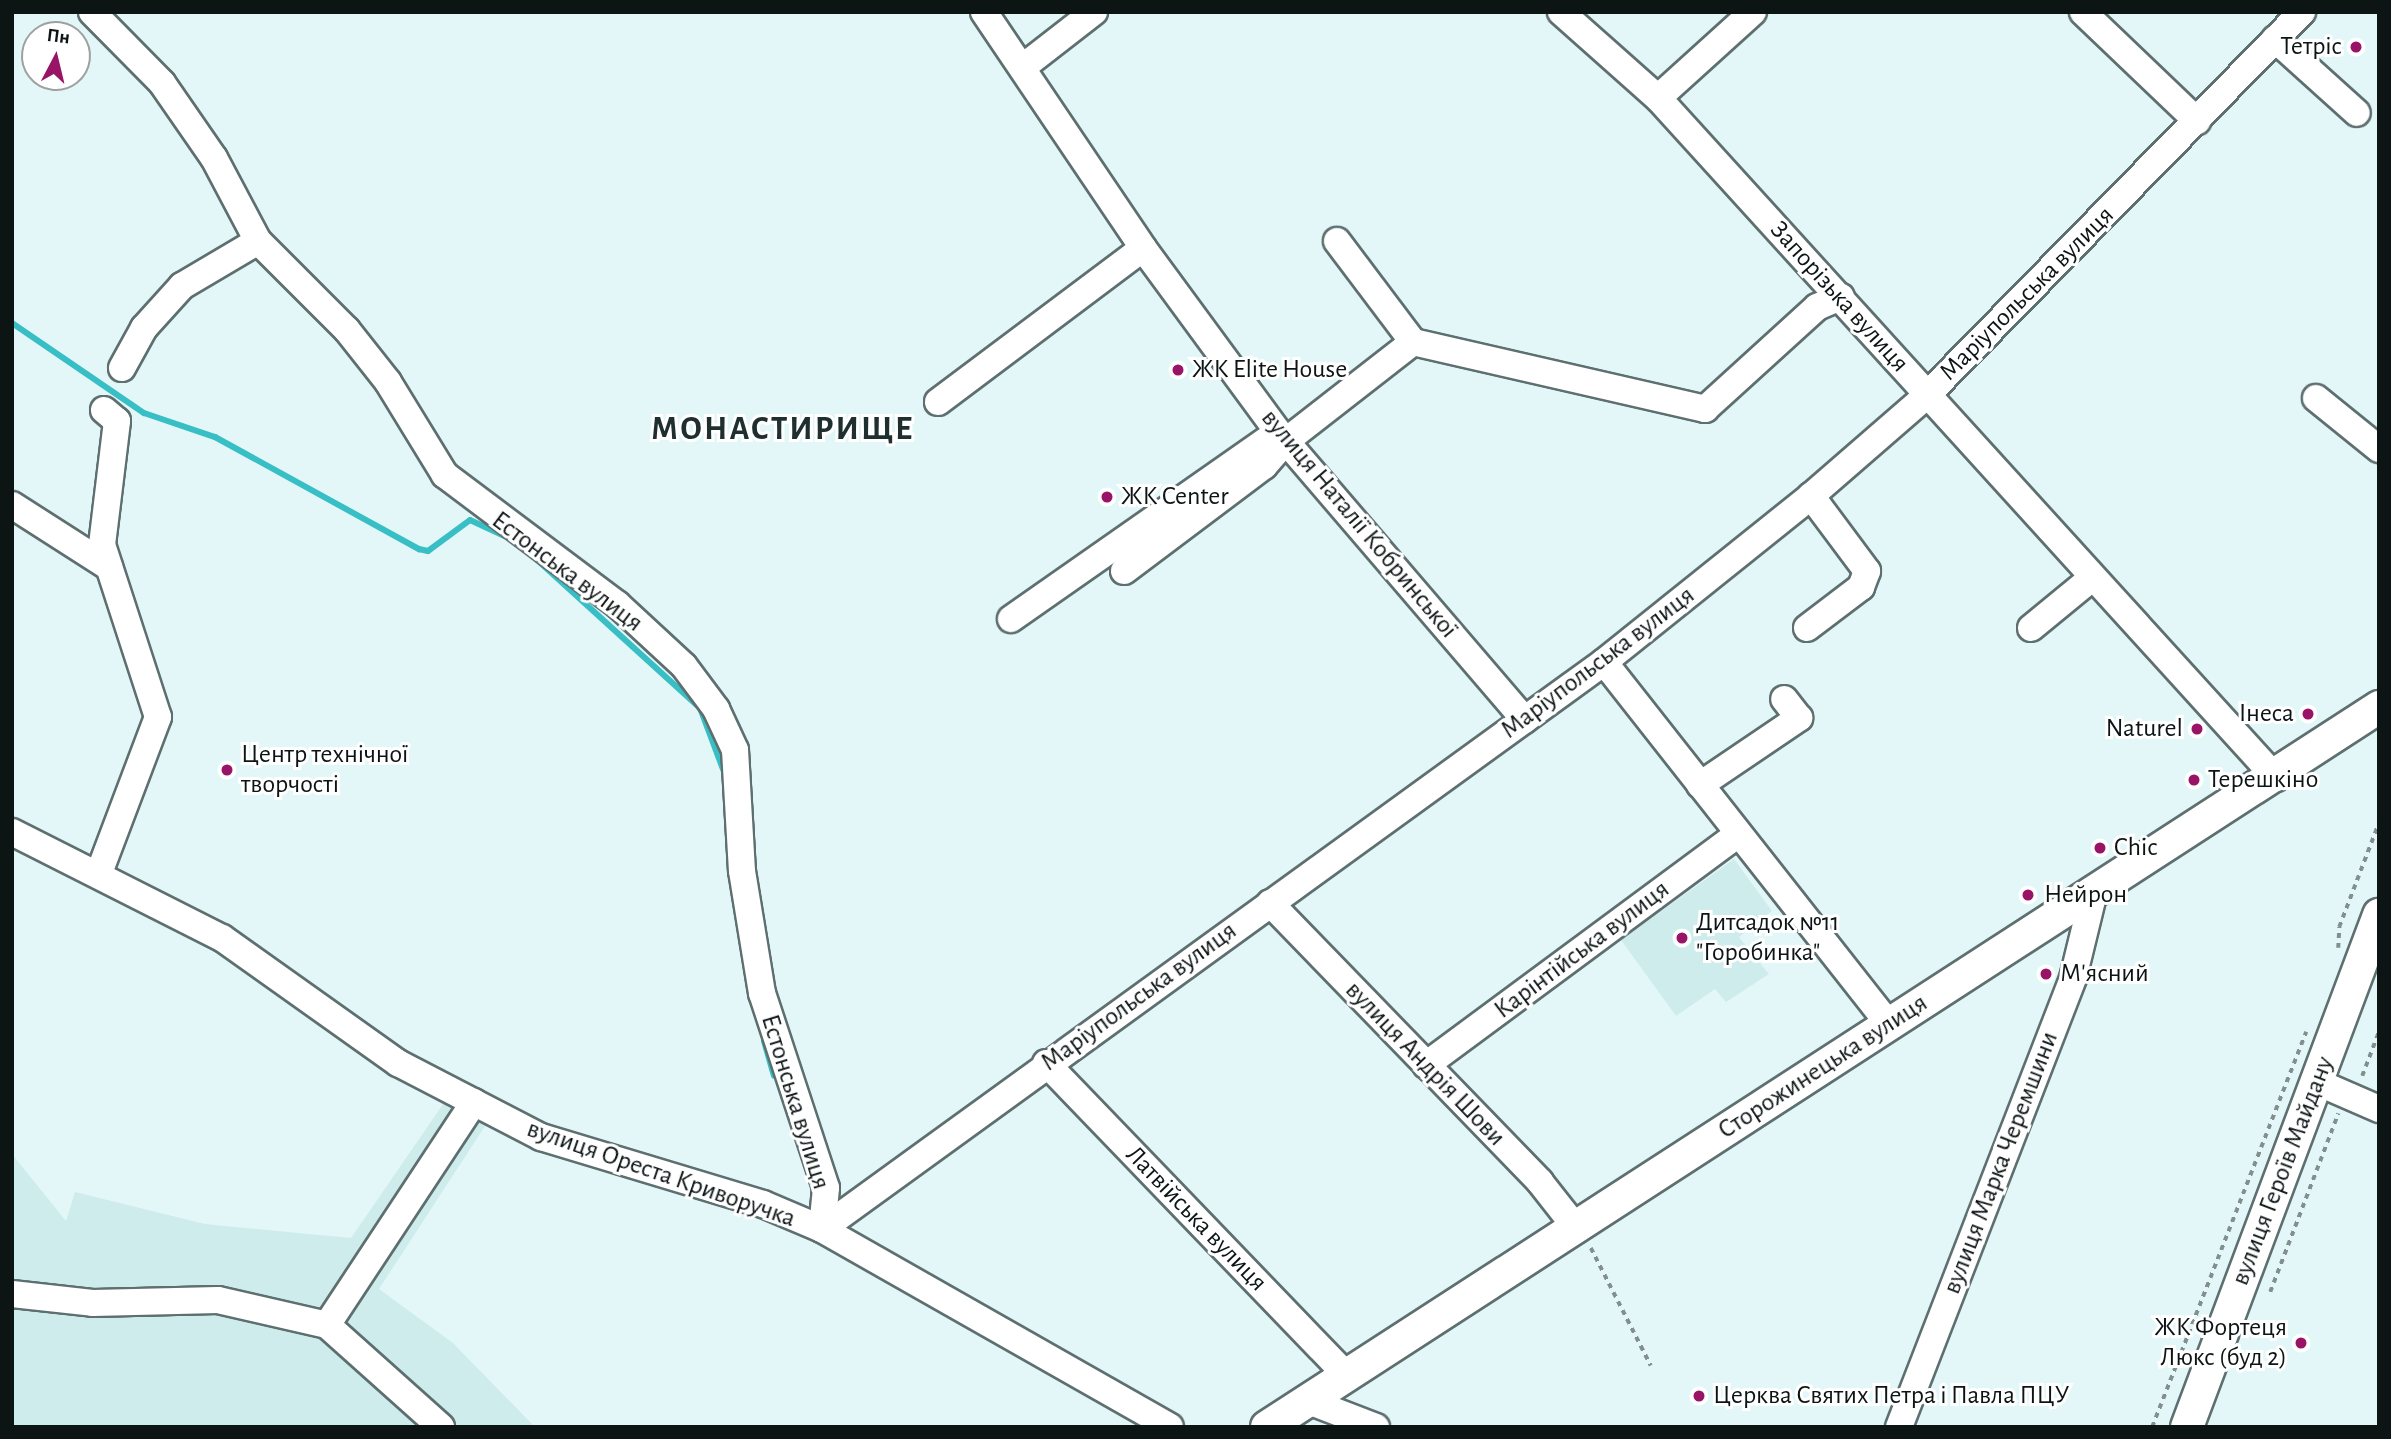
<!DOCTYPE html>
<html>
<head>
<meta charset="utf-8">
<style>
  body { margin:0 }
  #map { position:relative; width:2391px; height:1439px; overflow:hidden; background:#e3f7f8; font-family:"Alegreya Sans",sans-serif }
  div>[style] { position:absolute }
  .built>* { inset:0; background:#cfeced }
  .stream>* { height:6px; margin:-3px; padding:0 3px; transform-origin:3px; border-radius:3px; background:#38bfc5 }
  .path>* { height:3.5px; margin-top:-1.75px; transform-origin:0; background:repeating-linear-gradient(90deg,#818f8f 0 5px,transparent 0 10px) }
  .roads { filter:drop-shadow(2px 0 #5e6f70) drop-shadow(-2px 0 #5e6f70) drop-shadow(0 2px #5e6f70) drop-shadow(0 -2px #5e6f70) }
  .minor>* { height:26px; margin:-13px; padding:0 13px; transform-origin:13px; border-radius:13px; background:#fff }
  .major>* { height:32px; margin:-16px; padding:0 16px; transform-origin:16px; border-radius:16px; background:#fff }
  .dots>* { width:19px; height:19px; translate:-50% -50%; box-sizing:border-box; border:4px solid #fff; border-radius:50% }
  span { translate:-50% -50%; white-space:nowrap; text-align:center; line-height:1.15; -webkit-text-stroke:6px #fff; paint-order:stroke }
  .poi-label { font-size:26px; color:#0d1414 }
  .right { translate:-100% -50%; text-align:right }
  .left { translate:0 -50%; text-align:left }
  .street-label { font-size:26px; color:#0d1414 }
  .district-label { font-size:33px; color:#1f2e2f; font-weight:700; letter-spacing:2px }
  .frame { position:absolute; inset:0; border:14px solid #0d1414; pointer-events:none }
  .north { position:absolute; left:21px; top:21px; width:70px; height:70px; box-sizing:border-box; background:#fff; border:2px solid #9ea1a1; border-radius:50%; rotate:7deg; font-size:19px; font-weight:700; line-height:28px; text-align:center; color:#0d1414 }
  .north::after { content:''; display:block; margin:auto; width:24px; height:32px; background:#991366; clip-path:polygon(50% 0,100% 100%,50% 72%,0 100%) }
</style>
</head>
<body>
<div id="map">
  <div class="built">
    <div style="clip-path:polygon(1734px 859px,1772px 911px,1739px 937px,1769px 974px,1726px 1002px,1715px 989px,1676px 1016px,1621px 940px)"></div>
    <div style="clip-path:polygon(450px 1094px,491px 1117px,379px 1289px,453px 1343px,535px 1427px,12px 1427px,12px 1154px,66px 1221px,75px 1192px,205px 1224px,351px 1238px)"></div>
  </div>
  <div class="stream">
    <div style="left:12px;top:323px;width:160px;rotate:34.3deg"></div>
    <div style="left:144px;top:413px;width:75px;rotate:18.7deg"></div>
    <div style="left:215px;top:437px;width:233px;rotate:28.8deg"></div>
    <div style="left:419px;top:549px;width:9px;rotate:13deg"></div>
    <div style="left:428px;top:551px;width:52px;rotate:-36.4deg"></div>
    <div style="left:470px;top:520px;width:38px;rotate:25deg"></div>
    <div style="left:534px;top:557px;width:224px;rotate:42.3deg"></div>
    <div style="left:700px;top:708px;width:68px;rotate:69.4deg"></div>
    <div style="left:764px;top:1041px;width:36px;rotate:74deg"></div>
  </div>
  <div class="path">
    <div style="left:2338px;top:948px;width:21px;rotate:-87deg"></div>
    <div style="left:2339px;top:927px;width:112px;rotate:-69.1deg"></div>
    <div style="left:2362px;top:1076px;width:48px;rotate:-69.3deg"></div>
    <div style="left:1591px;top:1248px;width:132px;rotate:63deg"></div>
    <div style="left:2270px;top:1292px;width:191px;rotate:-69.1deg"></div>
    <div style="left:2152px;top:1427px;width:424px;rotate:-68.7deg"></div>
  </div>
  <div class="roads">
    <div class="minor">
      <div style="left:92px;top:12px;width:100px;rotate:45.4deg"></div>
      <div style="left:162px;top:83px;width:91px;rotate:55.3deg"></div>
      <div style="left:214px;top:158px;width:94px;rotate:62.1deg"></div>
      <div style="left:258px;top:241px;width:126px;rotate:45deg"></div>
      <div style="left:347px;top:330px;width:66px;rotate:51.7deg"></div>
      <div style="left:388px;top:382px;width:109px;rotate:58.5deg"></div>
      <div style="left:445px;top:475px;width:215px;rotate:36.9deg"></div>
      <div style="left:617px;top:604px;width:91px;rotate:42.8deg"></div>
      <div style="left:684px;top:666px;width:54px;rotate:53.3deg"></div>
      <div style="left:716px;top:709px;width:45px;rotate:65.1deg"></div>
      <div style="left:735px;top:750px;width:121px;rotate:86.7deg"></div>
      <div style="left:742px;top:871px;width:124px;rotate:80.7deg"></div>
      <div style="left:762px;top:993px;width:205px;rotate:71.8deg"></div>
      <div style="left:826px;top:1188px;width:41px;rotate:95.6deg"></div>
      <div style="left:984px;top:12px;width:285px;rotate:56deg"></div>
      <div style="left:1143px;top:248px;width:228px;rotate:53.7deg"></div>
      <div style="left:1278px;top:432px;width:379px;rotate:49.4deg"></div>
      <div style="left:1561px;top:12px;width:130px;rotate:41.6deg"></div>
      <div style="left:1658px;top:98px;width:919px;rotate:47.73deg"></div>
      <div style="left:2083px;top:12px;width:158px;rotate:43.7deg"></div>
      <div style="left:2275px;top:39px;width:110px;rotate:42.1deg"></div>
      <div style="left:1023px;top:67px;width:90px;rotate:-37.8deg"></div>
      <div style="left:1658px;top:98px;width:128px;rotate:-42.2deg"></div>
      <div style="left:1337px;top:241px;width:126px;rotate:53deg"></div>
      <div style="left:1413px;top:342px;width:300px;rotate:12.9deg"></div>
      <div style="left:1705px;top:409px;width:151px;rotate:-42.3deg"></div>
      <div style="left:1817px;top:307px;width:26px;rotate:-23deg"></div>
      <div style="left:122px;top:368px;width:46px;rotate:-61.2deg"></div>
      <div style="left:144px;top:328px;width:57px;rotate:-47.9deg"></div>
      <div style="left:182px;top:286px;width:88px;rotate:-30.6deg"></div>
      <div style="left:2316px;top:398px;width:81px;rotate:39deg"></div>
      <div style="left:938px;top:402px;width:256px;rotate:-36.9deg"></div>
      <div style="left:12px;top:505px;width:115px;rotate:32.6deg"></div>
      <div style="left:1124px;top:571px;width:175px;rotate:-36.9deg"></div>
      <div style="left:1264px;top:466px;width:33px;rotate:-49deg"></div>
      <div style="left:1286px;top:441px;width:161px;rotate:-37.9deg"></div>
      <div style="left:1011px;top:619px;width:326px;rotate:-35deg"></div>
      <div style="left:1807px;top:628px;width:68px;rotate:-37.2deg"></div>
      <div style="left:1861px;top:587px;width:17px;rotate:-69deg"></div>
      <div style="left:1867px;top:571px;width:94px;rotate:-126.7deg"></div>
      <div style="left:2031px;top:628px;width:80px;rotate:-39.4deg"></div>
      <div style="left:1604px;top:662px;width:459px;rotate:51.8deg"></div>
      <div style="left:1700px;top:785px;width:120px;rotate:-34.1deg"></div>
      <div style="left:1799px;top:718px;width:24px;rotate:-128deg"></div>
      <div style="left:12px;top:832px;width:235px;rotate:26.8deg"></div>
      <div style="left:222px;top:938px;width:216px;rotate:35.4deg"></div>
      <div style="left:398px;top:1063px;width:161px;rotate:27.4deg"></div>
      <div style="left:541px;top:1137px;width:232px;rotate:16.8deg"></div>
      <div style="left:763px;top:1204px;width:64px;rotate:23deg"></div>
      <div style="left:822px;top:1229px;width:400px;rotate:29.6deg"></div>
      <div style="left:99px;top:873px;width:167px;rotate:-69.3deg"></div>
      <div style="left:158px;top:717px;width:181px;rotate:-108deg"></div>
      <div style="left:102px;top:545px;width:125px;rotate:-83.1deg"></div>
      <div style="left:117px;top:421px;width:17px;rotate:-140deg"></div>
      <div style="left:1270px;top:903px;width:388px;rotate:45.9deg"></div>
      <div style="left:1540px;top:1182px;width:60px;rotate:51.8deg"></div>
      <div style="left:1046px;top:1063px;width:431px;rotate:46.1deg"></div>
      <div style="left:1426px;top:1065px;width:388px;rotate:-36.5deg"></div>
      <div style="left:2317px;top:1082px;width:68px;rotate:23.5deg"></div>
      <div style="left:822px;top:1229px;width:966px;rotate:-35.94deg"></div>
      <div style="left:1604px;top:662px;width:265px;rotate:-38.7deg"></div>
      <div style="left:1811px;top:496px;width:154px;rotate:-41deg"></div>
      <div style="left:1927px;top:395px;width:536px;rotate:-45.6deg"></div>
      <div style="left:12px;top:1294px;width:81px;rotate:6.3deg"></div>
      <div style="left:93px;top:1303px;width:125px;rotate:-1.4deg"></div>
      <div style="left:218px;top:1300px;width:112px;rotate:12.9deg"></div>
      <div style="left:327px;top:1325px;width:267px;rotate:-56.6deg"></div>
      <div style="left:327px;top:1325px;width:153px;rotate:41.8deg"></div>
      <div style="left:1306px;top:1400px;width:75px;rotate:21.1deg"></div>
      <div style="left:1899px;top:1427px;width:482px;rotate:-68.8deg"></div>
      <div style="left:2073px;top:978px;width:84px;rotate:-76.3deg"></div>
    </div>
    <div class="major">
      <div style="left:1267px;top:1427px;width:1325px;rotate:-32.92deg"></div>
      <div style="left:2187px;top:1427px;width:547px;rotate:-69.44deg"></div>
    </div>
  </div>
  <div class="dots">
    <div style="left:2356px;top:47px;background:#991366"></div>
    <div style="left:1178px;top:370px;background:#991366"></div>
    <div style="left:1107px;top:497px;background:#991366"></div>
    <div style="left:2308px;top:714px;background:#991366"></div>
    <div style="left:2197px;top:729px;background:#991366"></div>
    <div style="left:227px;top:770px;background:#991366"></div>
    <div style="left:2194px;top:780px;background:#991366"></div>
    <div style="left:2100px;top:848px;background:#991366"></div>
    <div style="left:2028px;top:895px;background:#991366"></div>
    <div style="left:1682px;top:938px;background:#991366"></div>
    <div style="left:2046px;top:974px;background:#991366"></div>
    <div style="left:2301px;top:1343px;background:#991366"></div>
    <div style="left:1699px;top:1396px;background:#991366"></div>
  </div>
  <div class="poi-label">
    <span class="right" style="left:2342px;top:47px">Тетріс</span>
    <span class="left" style="left:1192px;top:370px">ЖК Elite House</span>
    <span class="left" style="left:1121px;top:497px">ЖК Center</span>
    <span class="right" style="left:2294px;top:714px">Інеса</span>
    <span class="right" style="left:2183px;top:729px">Naturel</span>
    <span class="left" style="left:241px;top:770px">Центр технічної<br>творчості</span>
    <span class="left" style="left:2208px;top:780px">Терешкіно</span>
    <span class="left" style="left:2114px;top:848px">Chic</span>
    <span class="left" style="left:2044px;top:895px">Нейрон</span>
    <span class="left" style="left:1696px;top:938px">Дитсадок №11<br>"Горобинка"</span>
    <span class="left" style="left:2060px;top:974px">М'ясний</span>
    <span class="right" style="left:2287px;top:1343px">ЖК Фортеця<br>Люкс (буд 2)</span>
    <span class="left" style="left:1713px;top:1396px">Церква Святих Петра і Павла ПЦУ</span>
  </div>
  <div class="street-label">
    <span style="left:2027px;top:294px;rotate:-45deg">Маріупольська вулиця</span>
    <span style="left:1839px;top:297px;rotate:48deg">Запорізька вулиця</span>
    <span style="left:1359px;top:524px;rotate:50deg">вулиця Наталії Кобринської</span>
    <span style="left:567px;top:572px;rotate:37deg">Естонська вулиця</span>
    <span style="left:1598px;top:663px;rotate:-37deg">Маріупольська вулиця</span>
    <span style="left:1582px;top:950px;rotate:-37deg">Карінтійська вулиця</span>
    <span style="left:1139px;top:997px;rotate:-36deg">Маріупольська вулиця</span>
    <span style="left:1425px;top:1064px;rotate:46deg">вулиця Андрія Шови</span>
    <span style="left:1823px;top:1067px;rotate:-33deg">Сторожинецька вулиця</span>
    <span style="left:795px;top:1102px;rotate:73deg">Естонська вулиця</span>
    <span style="left:2001px;top:1163px;rotate:-69deg">вулиця Марка Черемшини</span>
    <span style="left:2283px;top:1171px;rotate:-69deg">вулиця Героїв Майдану</span>
    <span style="left:661px;top:1174px;rotate:19deg">вулиця Ореста Криворучка</span>
    <span style="left:1196px;top:1219px;rotate:46deg">Латвійська вулиця</span>
  </div>
  <div class="district-label">
    <span style="left:783px;top:430px">МОНАСТИРИЩЕ</span>
  </div>
  <div class="frame"></div>
  <div class="north">Пн</div>
</div>
</body>
</html>
